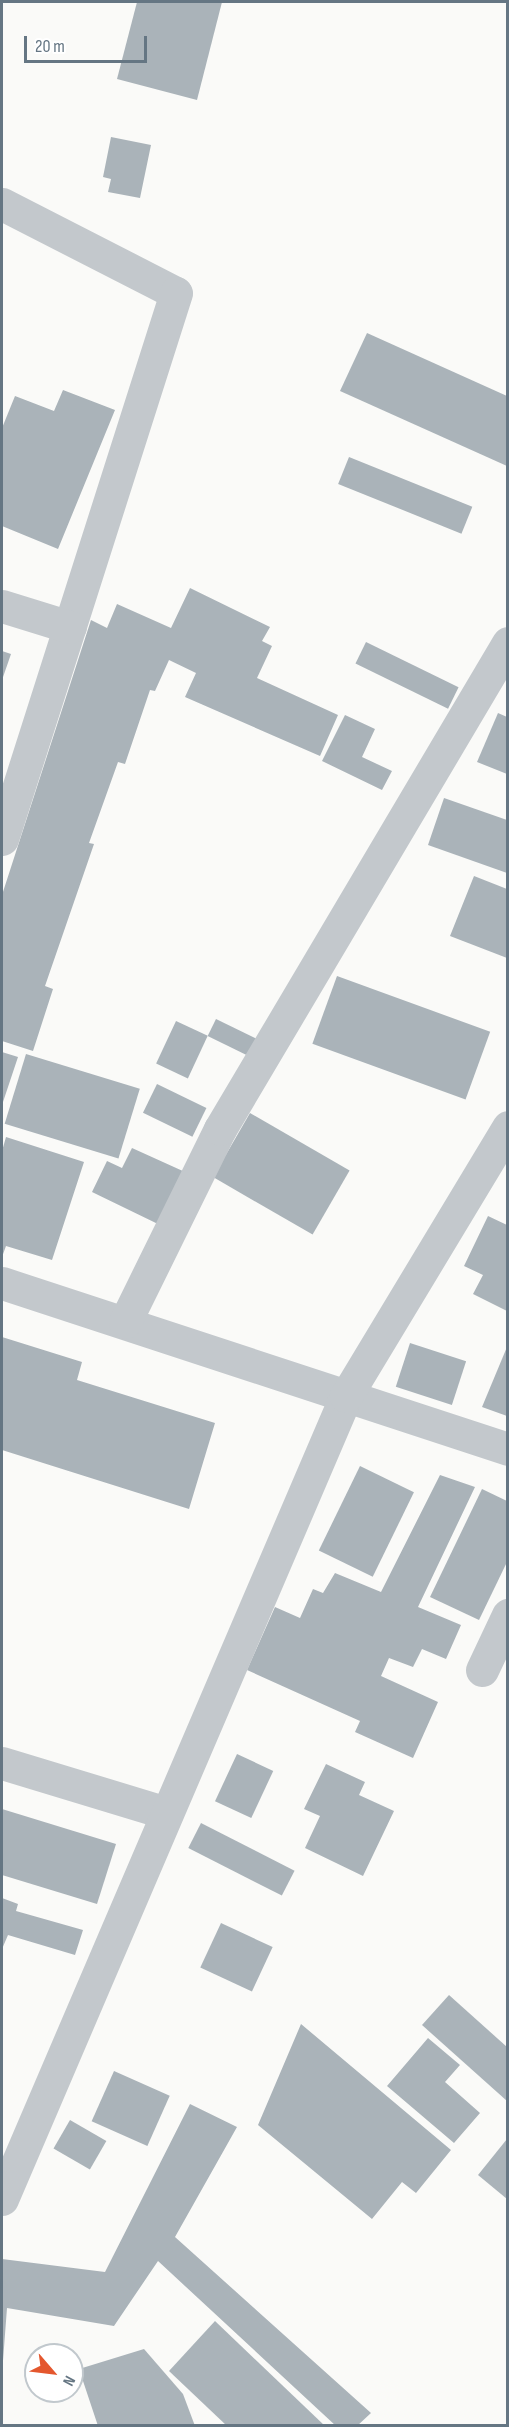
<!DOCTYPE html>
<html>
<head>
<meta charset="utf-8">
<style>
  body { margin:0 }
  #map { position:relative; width:509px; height:2427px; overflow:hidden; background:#fafaf8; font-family:"Sofia Sans Condensed",sans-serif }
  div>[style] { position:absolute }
  .building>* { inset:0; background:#aab3b9; transform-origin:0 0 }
  .minor>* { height:33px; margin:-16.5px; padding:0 16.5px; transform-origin:16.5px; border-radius:16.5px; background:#c3c8cc }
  span { translate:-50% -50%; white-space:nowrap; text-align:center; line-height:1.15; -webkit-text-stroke:6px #fff; paint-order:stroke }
  .frame { position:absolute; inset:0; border:3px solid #657683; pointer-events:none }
  .north { position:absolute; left:24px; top:2343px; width:60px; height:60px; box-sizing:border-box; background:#fff; border:2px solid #c1c8cd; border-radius:50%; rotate:118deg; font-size:16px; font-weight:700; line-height:24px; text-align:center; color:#657683 }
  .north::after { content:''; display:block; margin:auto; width:21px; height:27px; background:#e4572e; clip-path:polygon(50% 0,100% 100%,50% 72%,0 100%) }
  .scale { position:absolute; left:24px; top:36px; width:123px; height:27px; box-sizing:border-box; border:3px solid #657683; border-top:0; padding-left:8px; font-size:18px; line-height:21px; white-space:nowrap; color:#657683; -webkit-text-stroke:4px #fff; paint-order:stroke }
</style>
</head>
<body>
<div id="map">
  <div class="building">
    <div style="clip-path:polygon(137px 2px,222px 2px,197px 100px,117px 79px)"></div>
    <div style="clip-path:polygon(111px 137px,151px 145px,140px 198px,108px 192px,111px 179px,103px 177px)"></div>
    <div style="clip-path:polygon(367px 333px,507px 396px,507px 466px,340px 391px)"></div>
    <div style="clip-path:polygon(63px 390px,115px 410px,58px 549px,2px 526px,2px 428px,15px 396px,54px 411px)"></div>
    <div style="left:349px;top:457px;width:133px;height:29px;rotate:22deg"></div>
    <div style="clip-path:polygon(190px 588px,270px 627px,262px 641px,272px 646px,257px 678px,338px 715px,320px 756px,185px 697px,196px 673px,169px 660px,155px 691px,150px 690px,125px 764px,118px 762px,89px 843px,94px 844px,45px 986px,53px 989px,33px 1051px,2px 1041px,2px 895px,91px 620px,107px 628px,117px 604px,171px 628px)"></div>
    <div style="left:366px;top:642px;width:103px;height:24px;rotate:26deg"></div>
    <div style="clip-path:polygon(2px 651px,11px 654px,2px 680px)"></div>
    <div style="clip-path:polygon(498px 713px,507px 717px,507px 774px,477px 762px)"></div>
    <div style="clip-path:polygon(345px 715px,375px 729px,362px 757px,392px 771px,382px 790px,322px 761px)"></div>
    <div style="clip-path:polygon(444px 798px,507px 820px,507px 873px,428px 845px)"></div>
    <div style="clip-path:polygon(474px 876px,507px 889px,507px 958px,450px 936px)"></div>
    <div style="left:337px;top:976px;width:163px;height:72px;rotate:20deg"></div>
    <div style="left:216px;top:1019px;width:50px;height:19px;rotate:26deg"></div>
    <div style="left:176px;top:1021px;width:35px;height:47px;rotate:25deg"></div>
    <div style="clip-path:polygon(2px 1052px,18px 1057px,2px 1105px)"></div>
    <div style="left:26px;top:1054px;width:119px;height:73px;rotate:17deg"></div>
    <div style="left:157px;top:1084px;width:55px;height:32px;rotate:26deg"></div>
    <div style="left:250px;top:1113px;width:115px;height:74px;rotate:30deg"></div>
    <div style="clip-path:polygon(6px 1137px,84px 1162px,52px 1260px,6px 1246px,2px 1257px,2px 1151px)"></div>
    <div style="clip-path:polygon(132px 1148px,185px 1172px,160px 1225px,92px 1192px,107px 1161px,122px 1168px)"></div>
    <div style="clip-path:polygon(488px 1216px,507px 1225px,507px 1311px,473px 1294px,483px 1275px,464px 1266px)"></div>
    <div style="clip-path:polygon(2px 1337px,82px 1362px,77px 1380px,215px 1423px,189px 1509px,2px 1450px)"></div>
    <div style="left:410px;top:1343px;width:59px;height:46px;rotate:18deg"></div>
    <div style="clip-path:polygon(507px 1347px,507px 1416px,482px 1407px)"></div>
    <div style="left:360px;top:1466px;width:60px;height:94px;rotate:26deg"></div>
    <div style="clip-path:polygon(440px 1475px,475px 1487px,418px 1607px,461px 1625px,446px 1659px,422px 1649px,413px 1667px,389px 1658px,381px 1676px,438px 1702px,413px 1758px,355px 1732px,360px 1721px,247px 1670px,275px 1607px,300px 1618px,313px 1589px,323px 1593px,335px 1573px,381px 1592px)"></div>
    <div style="clip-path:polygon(482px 1489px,507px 1501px,507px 1562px,479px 1620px,430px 1597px)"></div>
    <div style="left:237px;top:1754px;width:40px;height:52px;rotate:25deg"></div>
    <div style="clip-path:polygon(326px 1764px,365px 1782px,359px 1795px,394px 1811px,363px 1876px,305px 1848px,320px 1816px,304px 1809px)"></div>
    <div style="clip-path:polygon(2px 1809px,116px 1844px,97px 1904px,2px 1875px)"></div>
    <div style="left:201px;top:1823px;width:105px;height:28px;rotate:27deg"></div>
    <div style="clip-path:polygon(2px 1898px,18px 1904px,16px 1911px,83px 1930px,75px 1955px,8px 1935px,2px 1949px)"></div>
    <div style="left:221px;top:1923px;width:57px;height:49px;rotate:25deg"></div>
    <div style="clip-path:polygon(449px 1995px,507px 2047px,507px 2101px,422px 2025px)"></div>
    <div style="clip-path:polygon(301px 2024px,451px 2150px,416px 2193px,402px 2182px,372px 2219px,258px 2125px)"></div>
    <div style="clip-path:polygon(428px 2038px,460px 2065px,445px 2082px,480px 2113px,454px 2143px,387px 2086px)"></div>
    <div style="left:114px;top:2071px;width:61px;height:55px;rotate:24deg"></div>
    <div style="clip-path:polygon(190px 2104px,237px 2127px,175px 2237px,371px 2413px,357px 2426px,336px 2426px,158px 2261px,114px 2326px,7px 2308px,2px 2374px,2px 2259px,105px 2272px)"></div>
    <div style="left:70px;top:2120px;width:42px;height:33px;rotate:30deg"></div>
    <div style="clip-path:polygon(507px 2139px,507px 2199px,478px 2175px)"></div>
    <div style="clip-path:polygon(215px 2321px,325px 2426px,227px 2426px,169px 2371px)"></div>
    <div style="clip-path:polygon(144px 2349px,183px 2394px,195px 2426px,98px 2426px,79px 2369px)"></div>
  </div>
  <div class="minor">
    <div style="left:2px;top:204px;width:195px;rotate:27.1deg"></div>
    <div style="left:176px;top:293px;width:573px;rotate:107.68deg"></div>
    <div style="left:2px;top:606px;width:71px;rotate:17.2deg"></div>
    <div style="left:2px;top:1283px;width:533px;rotate:18.16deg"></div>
    <div style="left:125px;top:1322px;width:215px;rotate:-63.8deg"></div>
    <div style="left:220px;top:1129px;width:565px;rotate:-59.35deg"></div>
    <div style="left:482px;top:1670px;width:61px;rotate:-64.7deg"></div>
    <div style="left:2px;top:1763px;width:172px;rotate:16.9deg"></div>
    <div style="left:2px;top:2199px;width:874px;rotate:-66.81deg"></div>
    <div style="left:346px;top:1396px;width:314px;rotate:-58.9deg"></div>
  </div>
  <div class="frame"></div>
  <div class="north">N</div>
  <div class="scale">20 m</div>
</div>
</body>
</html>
